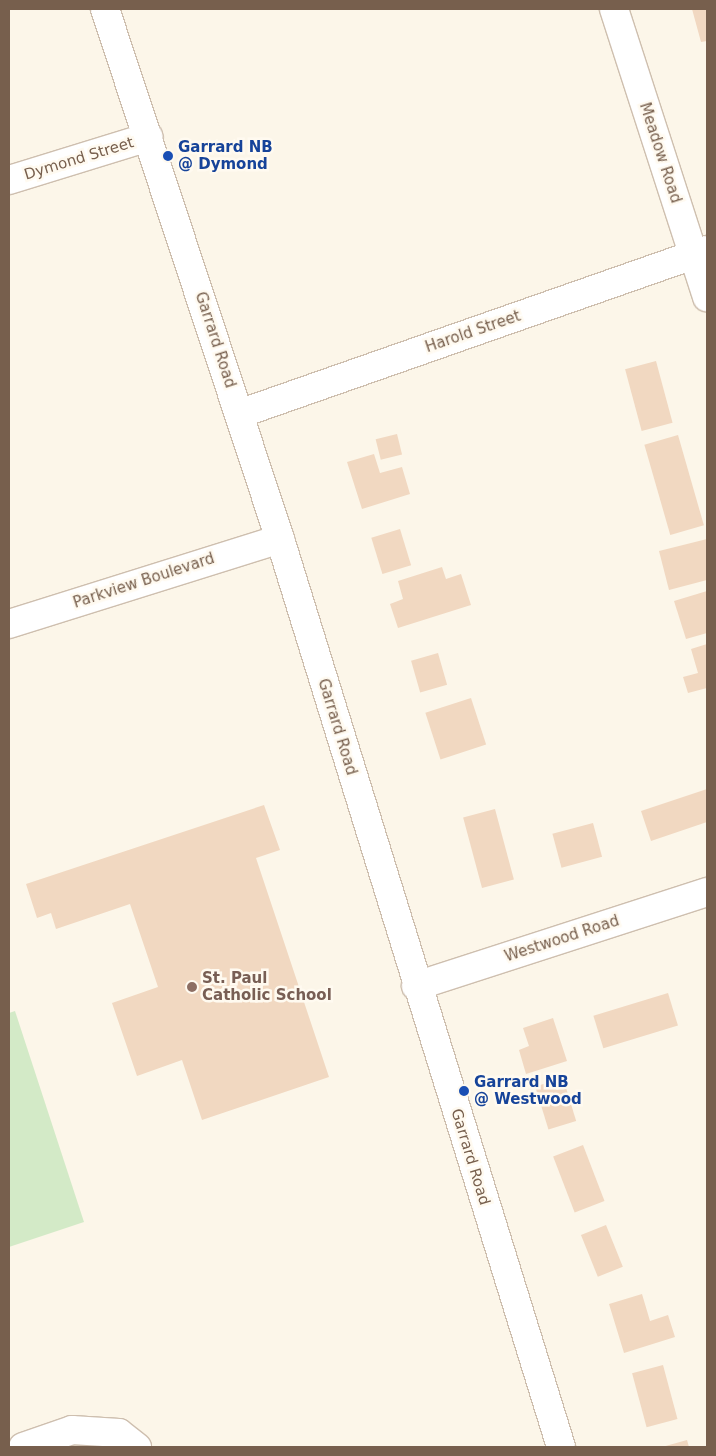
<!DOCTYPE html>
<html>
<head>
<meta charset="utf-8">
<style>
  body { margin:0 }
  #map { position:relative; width:716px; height:1456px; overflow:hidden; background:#fcf6e9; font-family:"DejaVu Sans",sans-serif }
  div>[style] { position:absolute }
  .green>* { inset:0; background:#d3eac7 }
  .building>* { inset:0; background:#f1d8c1; transform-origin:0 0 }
  .roads { filter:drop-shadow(1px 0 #cebfaf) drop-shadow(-1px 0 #cebfaf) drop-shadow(0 1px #cebfaf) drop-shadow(0 -1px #cebfaf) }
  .minor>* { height:28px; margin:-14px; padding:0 14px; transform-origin:14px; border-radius:14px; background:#fff }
  .dots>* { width:14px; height:14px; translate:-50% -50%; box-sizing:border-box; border:2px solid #fffaf0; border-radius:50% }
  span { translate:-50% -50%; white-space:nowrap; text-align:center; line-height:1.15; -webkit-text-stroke:5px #fffaf0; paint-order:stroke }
  .transit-label { font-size:15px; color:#164399; font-weight:700 }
  .left { translate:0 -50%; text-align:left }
  .street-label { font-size:15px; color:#775f4d }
  .education-label { font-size:15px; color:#785e54; font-weight:700 }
  .frame { position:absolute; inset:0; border:10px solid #775f4d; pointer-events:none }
</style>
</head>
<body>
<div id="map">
  <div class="green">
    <div style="clip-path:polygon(15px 1011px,84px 1222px,9px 1247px,9px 1013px)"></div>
  </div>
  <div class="building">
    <div style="clip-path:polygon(692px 9px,707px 9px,707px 41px,701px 42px)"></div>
    <div style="left:656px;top:361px;width:64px;height:32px;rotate:75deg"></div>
    <div style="left:397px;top:434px;width:21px;height:22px;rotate:76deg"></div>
    <div style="left:678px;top:435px;width:94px;height:35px;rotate:74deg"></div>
    <div style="clip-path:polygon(374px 454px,380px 473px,402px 467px,410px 494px,362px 509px,347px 462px)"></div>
    <div style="left:400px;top:529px;width:38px;height:30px;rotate:73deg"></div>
    <div style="clip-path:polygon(707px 539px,707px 580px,669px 590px,659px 551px)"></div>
    <div style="clip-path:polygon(442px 567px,446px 579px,461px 574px,471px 605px,398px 628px,390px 604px,403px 599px,398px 581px)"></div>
    <div style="clip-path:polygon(707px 591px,707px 633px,686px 639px,674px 601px)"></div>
    <div style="clip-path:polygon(707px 644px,707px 688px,688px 693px,683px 677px,698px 673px,691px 649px)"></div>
    <div style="left:438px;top:653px;width:33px;height:28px;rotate:74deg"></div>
    <div style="left:471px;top:698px;width:49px;height:48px;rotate:72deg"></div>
    <div style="clip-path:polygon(707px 789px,707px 822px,651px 841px,641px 811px)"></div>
    <div style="clip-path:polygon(264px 805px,280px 850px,256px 858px,329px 1077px,202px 1120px,182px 1060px,137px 1076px,112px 1003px,158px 987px,130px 904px,56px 929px,51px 913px,37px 918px,26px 884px)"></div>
    <div style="left:495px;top:809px;width:73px;height:33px;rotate:75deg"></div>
    <div style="left:593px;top:823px;width:35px;height:42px;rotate:75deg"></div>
    <div style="left:668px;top:993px;width:34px;height:78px;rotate:73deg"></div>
    <div style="clip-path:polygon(553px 1018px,567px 1061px,526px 1074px,519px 1050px,529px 1046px,523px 1028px)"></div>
    <div style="left:563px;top:1078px;width:45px;height:29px;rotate:73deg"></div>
    <div style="left:583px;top:1145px;width:60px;height:32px;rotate:69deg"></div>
    <div style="left:606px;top:1225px;width:45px;height:27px;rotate:68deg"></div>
    <div style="clip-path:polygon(642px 1294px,650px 1321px,668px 1315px,675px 1337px,624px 1353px,609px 1304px)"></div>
    <div style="left:663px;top:1365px;width:56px;height:32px;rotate:75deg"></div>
    <div style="clip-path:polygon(687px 1440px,689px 1447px,662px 1447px)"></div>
  </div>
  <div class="roads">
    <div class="minor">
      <div style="left:105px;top:9px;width:558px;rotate:71.73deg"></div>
      <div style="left:280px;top:539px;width:950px;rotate:72.8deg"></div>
      <div style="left:614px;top:9px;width:303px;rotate:72.1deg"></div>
      <div style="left:9px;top:180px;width:146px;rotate:-17.1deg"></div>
      <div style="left:239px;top:414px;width:496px;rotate:-19.3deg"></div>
      <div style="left:9px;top:624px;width:284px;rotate:-17.4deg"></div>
      <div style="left:416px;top:986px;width:306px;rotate:-17.9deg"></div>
      <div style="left:23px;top:1447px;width:52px;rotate:-19.1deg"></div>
      <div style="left:72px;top:1430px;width:47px;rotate:3.7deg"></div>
      <div style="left:119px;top:1433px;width:23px;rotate:38deg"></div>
    </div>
  </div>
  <div class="dots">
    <div style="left:168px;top:156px;background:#1a4fb4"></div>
    <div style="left:192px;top:987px;background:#8d6e63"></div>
    <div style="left:464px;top:1091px;background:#1a4fb4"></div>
  </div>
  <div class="transit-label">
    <span class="left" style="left:178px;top:156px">Garrard NB<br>@ Dymond</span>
    <span class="left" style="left:474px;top:1091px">Garrard NB<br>@ Westwood</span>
  </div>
  <div class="street-label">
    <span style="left:660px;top:153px;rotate:72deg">Meadow Road</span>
    <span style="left:79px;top:159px;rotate:-17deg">Dymond Street</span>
    <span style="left:473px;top:332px;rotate:-19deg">Harold Street</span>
    <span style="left:215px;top:340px;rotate:72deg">Garrard Road</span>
    <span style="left:144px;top:581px;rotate:-18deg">Parkview Boulevard</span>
    <span style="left:337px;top:727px;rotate:73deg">Garrard Road</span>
    <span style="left:562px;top:939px;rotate:-18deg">Westwood Road</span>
    <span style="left:470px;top:1157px;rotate:73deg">Garrard Road</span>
  </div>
  <div class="education-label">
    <span class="left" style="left:202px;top:987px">St. Paul<br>Catholic School</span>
  </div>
  <div class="frame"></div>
</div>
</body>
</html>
